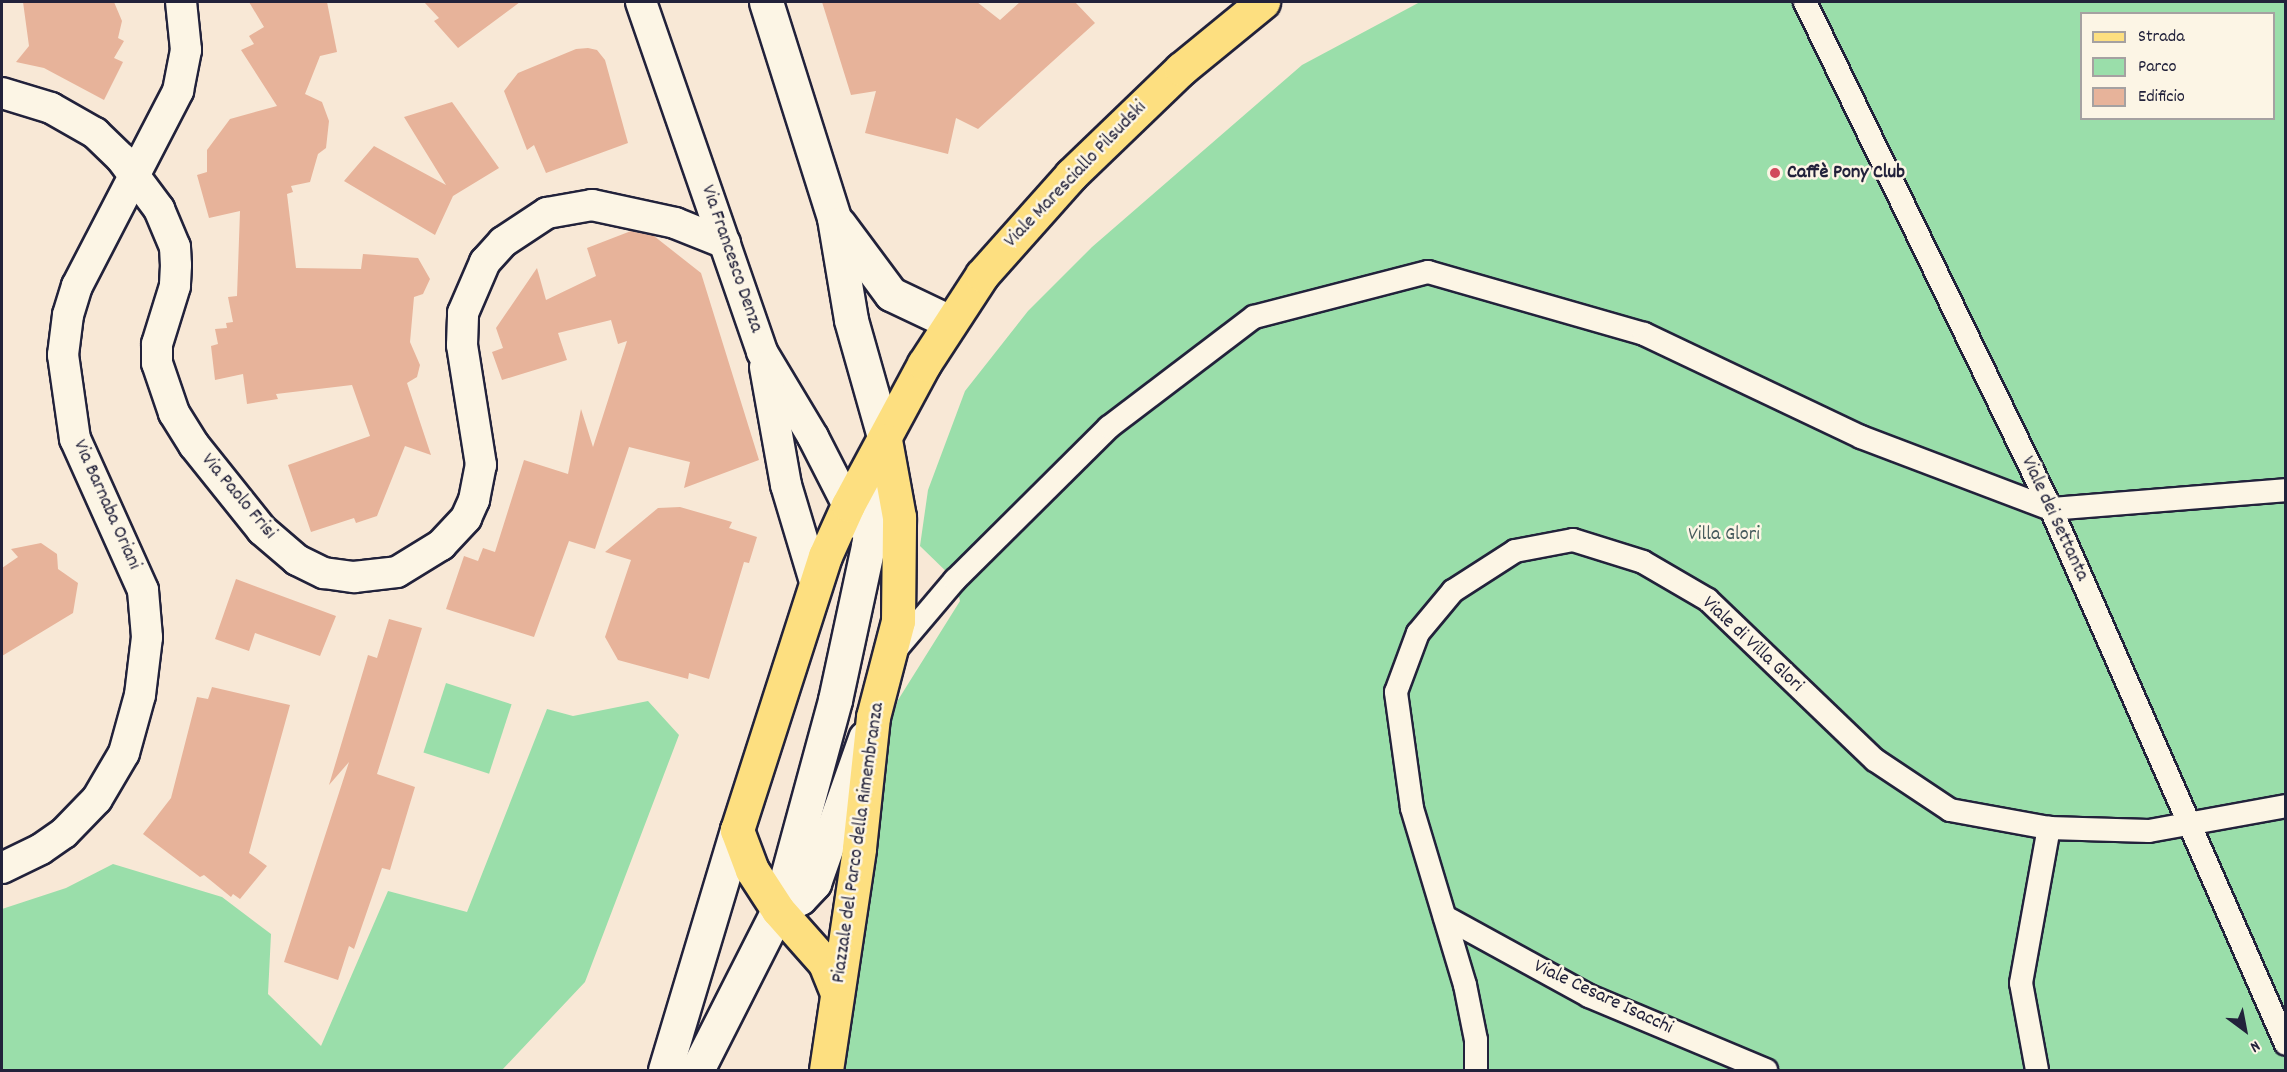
<!DOCTYPE html>
<html>
<head>
<meta charset="utf-8">
<style>
  body { margin:0 }
  #map { position:relative; width:2287px; height:1072px; overflow:hidden; background:#f8e8d6; font-family:Dekko,sans-serif }
  div>[style] { position:absolute }
  .green>* { inset:0; background:#9adeaa; transform-origin:0 0 }
  .building>* { inset:0; background:#e7b39a }
  .roads { filter:drop-shadow(2px 0 #22223b) drop-shadow(-2px 0 #22223b) drop-shadow(0 2px #22223b) drop-shadow(0 -2px #22223b) }
  .pedestrian>* { height:22px; margin:-11px; padding:0 11px; transform-origin:11px; border-radius:11px; background:#fcf5e5 }
  .minor>* { height:30px; margin:-15px; padding:0 15px; transform-origin:15px; border-radius:15px; background:#fcf5e5 }
  .tertiary>* { height:33px; margin:-16.5px; padding:0 16.5px; transform-origin:16.5px; border-radius:16.5px; background:#fcf5e5 }
  .secondary>* { height:33px; margin:-16.5px; padding:0 16.5px; transform-origin:16.5px; border-radius:16.5px; background:#fcf5e5 }
  .primary>* { height:33px; margin:-16.5px; padding:0 16.5px; transform-origin:16.5px; border-radius:16.5px; background:#fddf80 }
  .dots>* { width:16px; height:16px; translate:-50% -50%; box-sizing:border-box; border:3px solid #fcf5e5; border-radius:50% }
  span { translate:-50% -50%; white-space:nowrap; text-align:center; line-height:1.15; -webkit-text-stroke:5px #fcf5e5; paint-order:stroke }
  .poi-label { font-size:20px; color:#22223b; font-weight:700 }
  .left { translate:0 -50%; text-align:left }
  .street-label { font-size:20px; color:#22223b }
  .park-label { font-size:20px; color:#465a5c }
  .frame { position:absolute; inset:0; border:3px solid #22223b; pointer-events:none }
  .legend { position:absolute; left:2080px; top:12px; width:195px; height:108px; box-sizing:border-box; background:#fcf5e5; border:2px solid #a5a1a1; margin:0; padding:8px 10px; list-style:none; font-size:18px; color:#22223b }
  .legend li { display:flex; align-items:center; gap:12px; height:30px }
  .legend b { width:30px; border:2px solid #a5a1a1 }
  .north { position:absolute; left:2215px; top:1000px; width:60px; height:60px; -webkit-text-stroke:4px #fcf5e5; paint-order:stroke; rotate:148deg; font-size:16px; font-weight:700; line-height:24px; text-align:center; color:#22223b }
  .north::after { content:''; display:block; margin:auto; width:21px; height:27px; background:#22223b; clip-path:polygon(50% 0,100% 100%,50% 72%,0 100%) }
</style>
</head>
<body>
<div id="map">
  <div class="green">
    <div style="clip-path:polygon(evenodd,1420px 2px,2285px 2px,2285px 1070px,837px 1070px,865px 793px,898px 700px,960px 601px,955px 580px,920px 546px,928px 490px,965px 391px,1028px 311px,1092px 247px,1302px 65px,1420px 2px,2082px 14px,2274px 14px,2274px 118px,2082px 118px,2082px 14px)"></div>
    <div style="left:446px;top:683px;width:69px;height:73px;rotate:18deg"></div>
    <div style="clip-path:polygon(648px 701px,679px 735px,585px 982px,502px 1070px,2px 1070px,2px 909px,66px 888px,113px 864px,222px 897px,271px 934px,268px 994px,321px 1046px,388px 891px,467px 912px,547px 709px,573px 716px)"></div>
  </div>
  <div class="building">
    <div style="clip-path:polygon(23px 2px,114px 2px,122px 21px,118px 38px,124px 41px,114px 58px,123px 62px,104px 100px,44px 68px,16px 62px,29px 46px)"></div>
    <div style="clip-path:polygon(249px 2px,327px 2px,337px 52px,320px 56px,305px 94px,322px 102px,329px 121px,326px 148px,318px 154px,310px 182px,291px 186px,293px 192px,287px 194px,296px 268px,361px 269px,363px 254px,418px 258px,430px 279px,423px 294px,414px 297px,410px 342px,420px 365px,417px 377px,407px 383px,431px 455px,405px 446px,377px 516px,356px 523px,354px 518px,311px 532px,288px 465px,370px 436px,352px 385px,276px 394px,278px 399px,247px 404px,243px 374px,215px 380px,211px 346px,218px 344px,215px 329px,227px 328px,226px 323px,233px 322px,228px 297px,237px 296px,240px 211px,209px 218px,197px 175px,207px 172px,207px 150px,230px 119px,277px 106px,241px 50px,254px 44px,249px 36px,264px 27px)"></div>
    <div style="clip-path:polygon(424px 2px,520px 2px,458px 48px,434px 21px,439px 18px)"></div>
    <div style="clip-path:polygon(822px 2px,977px 2px,1000px 20px,1020px 2px,1075px 2px,1095px 23px,978px 129px,956px 118px,948px 154px,865px 133px,876px 91px,851px 95px)"></div>
    <div style="clip-path:polygon(588px 48px,597px 50px,605px 60px,628px 143px,546px 173px,534px 145px,527px 150px,504px 91px,518px 73px,576px 49px)"></div>
    <div style="clip-path:polygon(452px 102px,499px 168px,453px 196px,435px 235px,344px 181px,374px 146px,446px 185px,404px 117px)"></div>
    <div style="clip-path:polygon(631px 231px,654px 236px,701px 273px,759px 460px,684px 488px,690px 462px,629px 447px,595px 549px,569px 541px,534px 637px,446px 609px,464px 556px,478px 561px,483px 548px,495px 552px,524px 460px,568px 474px,581px 409px,593px 447px,627px 341px,618px 344px,611px 320px,558px 333px,567px 360px,502px 380px,492px 352px,503px 348px,496px 328px,537px 268px,546px 300px,596px 276px,587px 248px)"></div>
    <div style="clip-path:polygon(680px 507px,732px 522px,729px 528px,757px 537px,749px 563px,744px 562px,709px 679px,689px 673px,688px 679px,618px 660px,605px 637px,631px 560px,605px 552px,658px 508px)"></div>
    <div style="clip-path:polygon(41px 543px,57px 554px,58px 569px,78px 583px,73px 613px,2px 656px,2px 568px,18px 557px,11px 549px)"></div>
    <div style="clip-path:polygon(236px 579px,336px 616px,320px 656px,255px 633px,249px 651px,215px 639px)"></div>
    <div style="clip-path:polygon(389px 619px,422px 628px,377px 774px,415px 787px,390px 870px,382px 868px,354px 949px,349px 946px,338px 980px,284px 962px,349px 762px,329px 785px,368px 655px,377px 658px)"></div>
    <div style="clip-path:polygon(212px 687px,290px 705px,249px 853px,267px 866px,240px 899px,233px 894px,231px 897px,204px 875px,200px 877px,143px 834px,171px 798px,197px 697px,208px 699px)"></div>
  </div>
  <div class="roads">
    <div class="pedestrian">
      <div style="left:1805px;top:2px;width:564px;rotate:64.12deg"></div>
      <div style="left:2051px;top:509px;width:584px;rotate:66.29deg"></div>
      <div style="left:893px;top:653px;width:96px;rotate:-49.7deg"></div>
      <div style="left:955px;top:580px;width:217px;rotate:-44.8deg"></div>
      <div style="left:1109px;top:427px;width:182px;rotate:-37.2deg"></div>
      <div style="left:1254px;top:317px;width:180px;rotate:-14.5deg"></div>
      <div style="left:1428px;top:272px;width:225px;rotate:16deg"></div>
      <div style="left:1644px;top:334px;width:240px;rotate:25.4deg"></div>
      <div style="left:1861px;top:437px;width:203px;rotate:20.8deg"></div>
      <div style="left:2051px;top:509px;width:236px;rotate:-4.6deg"></div>
      <div style="left:1445px;top:917px;width:164px;rotate:28.7deg"></div>
      <div style="left:1589px;top:996px;width:192px;rotate:22.7deg"></div>
      <div style="left:1476px;top:1070px;width:30px;rotate:-90deg"></div>
      <div style="left:1476px;top:1040px;width:56px;rotate:-101.3deg"></div>
      <div style="left:1465px;top:985px;width:185px;rotate:-106.7deg"></div>
      <div style="left:1412px;top:808px;width:117px;rotate:-97.9deg"></div>
      <div style="left:1396px;top:692px;width:63px;rotate:-69.6deg"></div>
      <div style="left:1418px;top:633px;width:55px;rotate:-50.2deg"></div>
      <div style="left:1453px;top:591px;width:74px;rotate:-32.8deg"></div>
      <div style="left:1515px;top:551px;width:59px;rotate:-10.7deg"></div>
      <div style="left:1573px;top:540px;width:73px;rotate:17.4deg"></div>
      <div style="left:1643px;top:562px;width:75px;rotate:30.3deg"></div>
      <div style="left:1708px;top:600px;width:231px;rotate:43.8deg"></div>
      <div style="left:1875px;top:760px;width:90px;rotate:33.7deg"></div>
      <div style="left:1950px;top:810px;width:101px;rotate:10.3deg"></div>
      <div style="left:2049px;top:828px;width:100px;rotate:1.7deg"></div>
      <div style="left:2149px;top:831px;width:139px;rotate:-10.3deg"></div>
      <div style="left:2037px;top:1070px;width:88px;rotate:-100.4deg"></div>
      <div style="left:2021px;top:983px;width:158px;rotate:-79.8deg"></div>
    </div>
    <div class="minor">
      <div style="left:641px;top:2px;width:370px;rotate:70.9deg"></div>
      <div style="left:762px;top:352px;width:99px;rotate:59deg"></div>
      <div style="left:813px;top:437px;width:97px;rotate:62.9deg"></div>
      <div style="left:2px;top:93px;width:51px;rotate:17deg"></div>
      <div style="left:51px;top:108px;width:51px;rotate:29.6deg"></div>
      <div style="left:95px;top:133px;width:36px;rotate:44deg"></div>
      <div style="left:121px;top:158px;width:64px;rotate:53.3deg"></div>
      <div style="left:159px;top:209px;width:41px;rotate:67.2deg"></div>
      <div style="left:175px;top:247px;width:18px;rotate:87deg"></div>
      <div style="left:176px;top:265px;width:21px;rotate:93deg"></div>
      <div style="left:175px;top:286px;width:61px;rotate:107.2deg"></div>
      <div style="left:157px;top:344px;width:19px;rotate:90deg"></div>
      <div style="left:157px;top:363px;width:53px;rotate:71.2deg"></div>
      <div style="left:174px;top:413px;width:38px;rotate:58deg"></div>
      <div style="left:194px;top:445px;width:109px;rotate:51.3deg"></div>
      <div style="left:262px;top:530px;width:46px;rotate:40.6deg"></div>
      <div style="left:297px;top:560px;width:30px;rotate:26deg"></div>
      <div style="left:324px;top:573px;width:30px;rotate:8deg"></div>
      <div style="left:354px;top:577px;width:43px;rotate:-6.6deg"></div>
      <div style="left:397px;top:572px;width:52px;rotate:-31.5deg"></div>
      <div style="left:441px;top:545px;width:37px;rotate:-47deg"></div>
      <div style="left:466px;top:518px;width:20px;rotate:-66deg"></div>
      <div style="left:474px;top:500px;width:36px;rotate:-79deg"></div>
      <div style="left:481px;top:465px;width:121px;rotate:-99deg"></div>
      <div style="left:462px;top:345px;width:32px;rotate:-88deg"></div>
      <div style="left:463px;top:313px;width:56px;rotate:-66.7deg"></div>
      <div style="left:485px;top:262px;width:27px;rotate:-48deg"></div>
      <div style="left:503px;top:242px;width:53px;rotate:-33.4deg"></div>
      <div style="left:547px;top:213px;width:46px;rotate:-10.1deg"></div>
      <div style="left:592px;top:205px;width:85px;rotate:12.2deg"></div>
      <div style="left:675px;top:223px;width:54px;rotate:21.8deg"></div>
      <div style="left:765px;top:367px;width:120px;rotate:79.9deg"></div>
      <div style="left:786px;top:485px;width:104px;rotate:73.3deg"></div>
      <div style="left:2px;top:868px;width:43px;rotate:-26deg"></div>
      <div style="left:41px;top:849px;width:28px;rotate:-35deg"></div>
      <div style="left:64px;top:833px;width:47px;rotate:-45.9deg"></div>
      <div style="left:97px;top:799px;width:53px;rotate:-59.6deg"></div>
      <div style="left:124px;top:753px;width:60px;rotate:-74.6deg"></div>
      <div style="left:140px;top:695px;width:58px;rotate:-83.1deg"></div>
      <div style="left:147px;top:637px;width:47px;rotate:-94.9deg"></div>
      <div style="left:143px;top:590px;width:166px;rotate:-114.2deg"></div>
      <div style="left:75px;top:439px;width:85px;rotate:-98.1deg"></div>
      <div style="left:63px;top:355px;width:40px;rotate:-82.9deg"></div>
      <div style="left:68px;top:315px;width:30px;rotate:-73deg"></div>
      <div style="left:77px;top:286px;width:220px;rotate:-62.6deg"></div>
      <div style="left:178px;top:91px;width:42px;rotate:-79deg"></div>
      <div style="left:186px;top:50px;width:48px;rotate:-95.9deg"></div>
    </div>
    <div class="tertiary">
      <div style="left:766px;top:2px;width:226px;rotate:72.5deg"></div>
      <div style="left:834px;top:218px;width:103px;rotate:80.5deg"></div>
      <div style="left:851px;top:320px;width:125px;rotate:74.2deg"></div>
      <div style="left:839px;top:224px;width:87px;rotate:53.4deg"></div>
      <div style="left:891px;top:294px;width:65px;rotate:25.4deg"></div>
    </div>
    <div class="secondary">
      <div style="left:778px;top:910px;width:25px;rotate:-29deg"></div>
      <div style="left:800px;top:898px;width:21px;rotate:-47deg"></div>
      <div style="left:814px;top:883px;width:154px;rotate:-70.6deg"></div>
      <div style="left:665px;top:1070px;width:251px;rotate:-73.3deg"></div>
      <div style="left:697px;top:1070px;width:179px;rotate:-63.1deg"></div>
      <div style="left:778px;top:910px;width:218px;rotate:-74.8deg"></div>
      <div style="left:835px;top:700px;width:157px;rotate:-77.9deg"></div>
      <div style="left:868px;top:546px;width:103px;rotate:-81.1deg"></div>
    </div>
    <div class="primary">
      <div style="left:837px;top:993px;width:32px;rotate:-112deg"></div>
      <div style="left:825px;top:963px;width:71px;rotate:-131.6deg"></div>
      <div style="left:778px;top:910px;width:48px;rotate:-123deg"></div>
      <div style="left:752px;top:870px;width:43px;rotate:-110.6deg"></div>
      <div style="left:737px;top:830px;width:288px;rotate:-72.2deg"></div>
      <div style="left:825px;top:556px;width:56px;rotate:-65.7deg"></div>
      <div style="left:848px;top:505px;width:160px;rotate:-61.7deg"></div>
      <div style="left:924px;top:364px;width:106px;rotate:-56.9deg"></div>
      <div style="left:982px;top:275px;width:134px;rotate:-48.3deg"></div>
      <div style="left:1071px;top:175px;width:153px;rotate:-43.9deg"></div>
      <div style="left:1181px;top:69px;width:106px;rotate:-39.3deg"></div>
      <div style="left:826px;top:1070px;width:224px;rotate:-81.5deg"></div>
      <div style="left:859px;top:848px;width:132px;rotate:-83.9deg"></div>
      <div style="left:873px;top:717px;width:99px;rotate:-75.4deg"></div>
      <div style="left:898px;top:621px;width:104px;rotate:-89.4deg"></div>
      <div style="left:899px;top:517px;width:78px;rotate:-100.3deg"></div>
    </div>
  </div>
  <div class="dots">
    <div style="left:1775px;top:173px;background:#d1495b"></div>
  </div>
  <div class="poi-label">
    <span class="left" style="left:1787px;top:173px">Caffè Pony Club</span>
  </div>
  <div class="street-label">
    <span style="left:1076px;top:175px;rotate:-46deg">Viale Maresciallo Pilsudski</span>
    <span style="left:731px;top:259px;rotate:71deg">Via Francesco Denza</span>
    <span style="left:238px;top:497px;rotate:50deg">Via Paolo Frisi</span>
    <span style="left:106px;top:505px;rotate:66deg">Via Barnaba Oriani</span>
    <span style="left:2054px;top:519px;rotate:65deg">Viale dei Settanta</span>
    <span style="left:1752px;top:645px;rotate:43deg">Viale di Villa Glori</span>
    <span style="left:859px;top:843px;rotate:-82deg">Piazzale del Parco della Rimembranza</span>
    <span style="left:1603px;top:998px;rotate:25deg">Viale Cesare Isacchi</span>
  </div>
  <div class="park-label">
    <span style="left:1724px;top:535px">Villa Glori</span>
  </div>
  <div class="frame"></div>
  <ul class="legend">
  <li><b style="height:8px;background:#fddf80"></b>Strada</li>
  <li><b style="height:16px;background:#9adeaa"></b>Parco</li>
  <li><b style="height:16px;background:#e7b39a"></b>Edificio</li>
  </ul>
  <div class="north">N</div>
</div>
</body>
</html>
